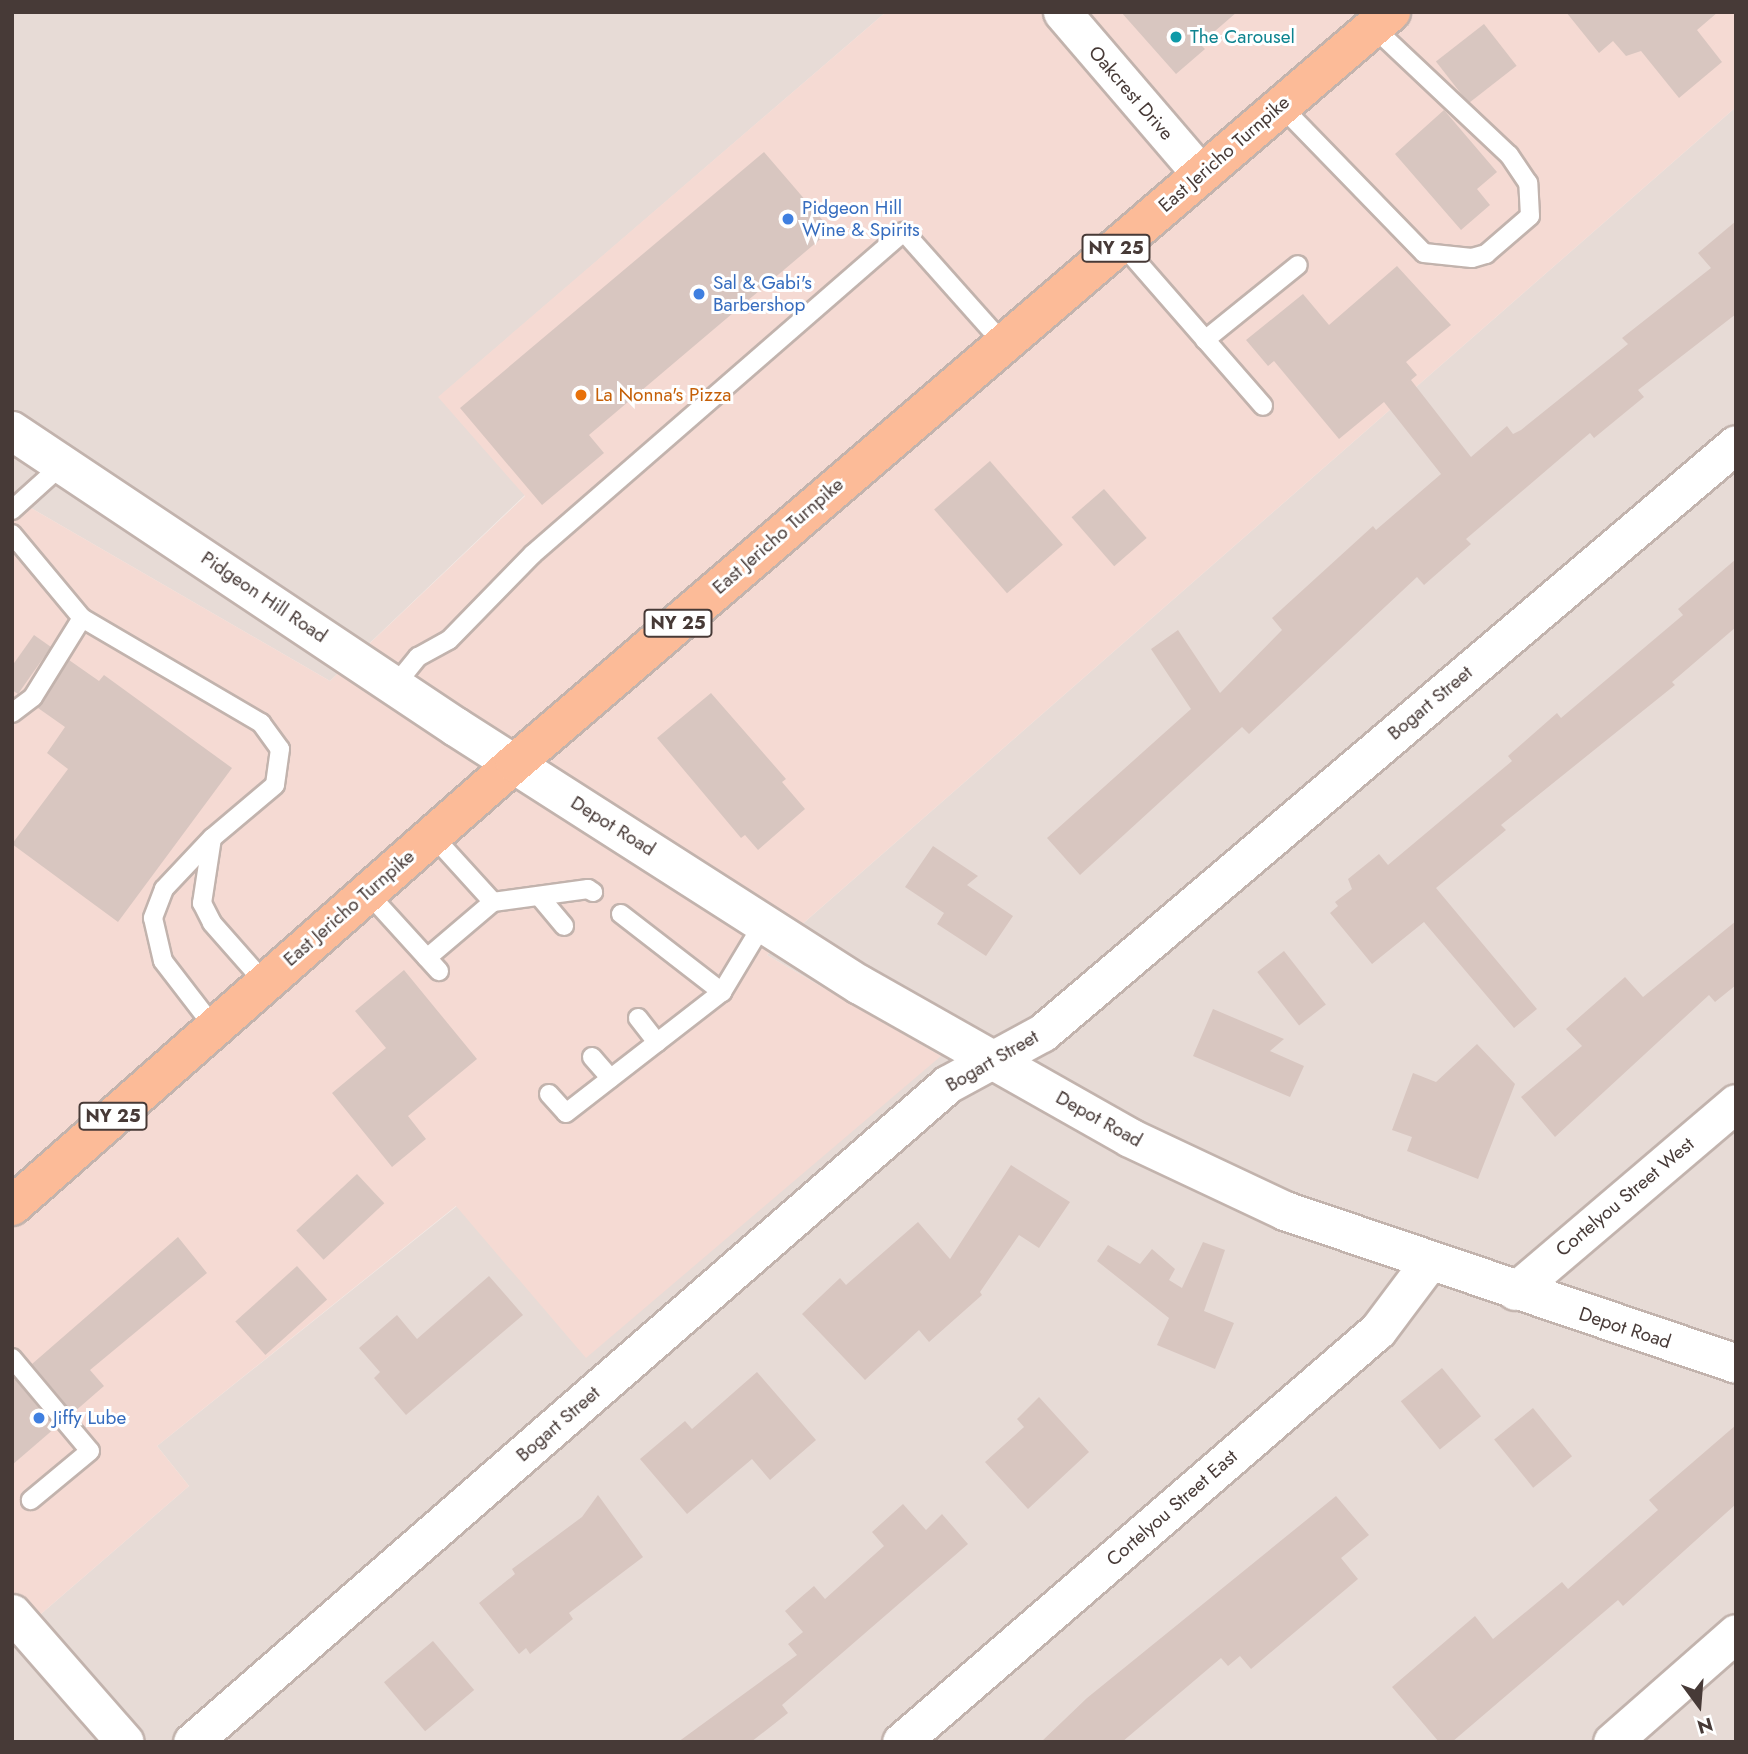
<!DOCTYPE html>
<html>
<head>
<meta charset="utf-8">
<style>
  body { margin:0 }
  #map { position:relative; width:1748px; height:1754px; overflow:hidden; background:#f4ece8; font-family:Jost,sans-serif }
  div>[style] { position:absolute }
  .residential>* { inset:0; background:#e7dbd6 }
  .commercial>* { inset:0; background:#f5dad3 }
  .building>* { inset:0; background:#d8c6c0; transform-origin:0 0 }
  .roads { filter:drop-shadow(2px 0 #c2b3ad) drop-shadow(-2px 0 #c2b3ad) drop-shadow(0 2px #c2b3ad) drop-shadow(0 -2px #c2b3ad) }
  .service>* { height:18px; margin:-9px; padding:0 9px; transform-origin:9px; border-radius:9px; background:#fff }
  .minor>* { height:37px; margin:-18.5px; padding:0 18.5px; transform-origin:18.5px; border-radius:18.5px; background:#fff }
  .tertiary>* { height:38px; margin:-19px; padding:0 19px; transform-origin:19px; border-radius:19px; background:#fff }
  .primary>* { height:38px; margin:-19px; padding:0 19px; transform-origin:19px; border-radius:19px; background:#fcbb98 }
  .dots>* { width:19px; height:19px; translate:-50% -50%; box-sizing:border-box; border:4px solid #fff; border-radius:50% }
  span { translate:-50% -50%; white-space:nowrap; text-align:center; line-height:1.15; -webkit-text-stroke:6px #fff; paint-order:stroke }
  .shield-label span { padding:2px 5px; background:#fff; border:2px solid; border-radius:5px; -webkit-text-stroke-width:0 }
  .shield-label { font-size:18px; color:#473a37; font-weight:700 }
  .culture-label { font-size:19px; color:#0d838f }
  .left { translate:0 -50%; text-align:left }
  .street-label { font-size:19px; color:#473a37 }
  .shop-label { font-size:19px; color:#366cbe }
  .food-label { font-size:19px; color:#c56008 }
  .frame { position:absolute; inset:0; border:14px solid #473a37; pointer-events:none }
  .north { position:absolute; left:1664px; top:1670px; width:70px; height:70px; -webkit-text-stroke:5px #fff; paint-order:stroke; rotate:164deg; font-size:19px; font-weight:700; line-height:28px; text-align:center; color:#473a37 }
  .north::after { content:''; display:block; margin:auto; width:24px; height:32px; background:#473a37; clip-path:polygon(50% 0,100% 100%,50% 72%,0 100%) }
</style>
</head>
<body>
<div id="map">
  <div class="residential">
    <div style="clip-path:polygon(12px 12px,886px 12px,439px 397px,525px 495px,330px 681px,12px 497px)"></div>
    <div style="clip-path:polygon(1736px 107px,1736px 1742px,12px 1742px,12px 1639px,189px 1486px,157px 1446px,457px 1206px,941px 1056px,767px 955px)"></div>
  </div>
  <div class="commercial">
    <div style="clip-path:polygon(886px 12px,1736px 12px,1736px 107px,767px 955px,941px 1056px,586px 1358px,456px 1206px,157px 1446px,189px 1486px,12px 1639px,12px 497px,330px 681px,525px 496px,438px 397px)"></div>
  </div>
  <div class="building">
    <div style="clip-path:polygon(1121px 12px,1237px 12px,1200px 44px,1205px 49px,1176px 74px)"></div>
    <div style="clip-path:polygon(1566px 12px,1718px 12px,1697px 30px,1722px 62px,1679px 98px,1641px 51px,1626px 56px,1613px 41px,1599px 53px)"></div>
    <div style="left:1484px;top:24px;width:53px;height:61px;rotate:52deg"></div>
    <div style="clip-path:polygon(1444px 110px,1497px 172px,1477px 189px,1490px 205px,1461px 230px,1395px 154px)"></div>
    <div style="clip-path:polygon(764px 152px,831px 230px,589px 435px,604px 453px,542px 505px,460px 408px)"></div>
    <div style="clip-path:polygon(1736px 221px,1736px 314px,1638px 390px,1644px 397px,1594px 438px,1590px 433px,1466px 539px,1471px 544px,1424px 585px,1417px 577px,1249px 734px,1242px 727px,1080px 875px,1047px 838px,1191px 709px,1151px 649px,1178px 630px,1220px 693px,1282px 630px,1272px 618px,1373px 526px,1376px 530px,1441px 474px,1384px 402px,1339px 439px,1274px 361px,1268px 366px,1246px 340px,1303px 294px,1329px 325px,1397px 266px,1451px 325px,1406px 362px,1417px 375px,1411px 380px,1471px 457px,1507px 426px,1513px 434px,1521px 430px,1628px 344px,1622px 338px,1711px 268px,1698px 253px)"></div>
    <div style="left:990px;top:461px;width:111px;height:74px;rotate:49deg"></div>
    <div style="left:1104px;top:489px;width:65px;height:43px;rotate:49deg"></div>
    <div style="clip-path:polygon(1736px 559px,1736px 627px,1672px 682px,1675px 685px,1501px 825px,1506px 830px,1436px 888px,1537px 1009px,1514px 1028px,1424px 922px,1372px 964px,1330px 913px,1338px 906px,1335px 902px,1352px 889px,1348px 879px,1379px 854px,1388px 865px,1512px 761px,1508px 756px,1557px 713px,1561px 718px,1683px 615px,1678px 609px)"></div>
    <div style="clip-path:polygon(34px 635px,51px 647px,18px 694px,12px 690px,12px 666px)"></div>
    <div style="clip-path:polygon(69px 660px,99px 681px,104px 675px,232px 768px,118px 922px,12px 844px,68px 769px,47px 753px,65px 727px,38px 708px)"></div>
    <div style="clip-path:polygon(711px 693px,786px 779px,782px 782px,805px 809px,758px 850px,745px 835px,741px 838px,657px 738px)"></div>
    <div style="clip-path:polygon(933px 846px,978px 876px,967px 885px,1013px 916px,986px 956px,937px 924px,944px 913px,905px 887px)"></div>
    <div style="clip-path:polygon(1736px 921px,1736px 985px,1715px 1002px,1709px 995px,1555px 1137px,1521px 1097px,1582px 1046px,1566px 1029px,1625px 977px,1643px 997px)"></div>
    <div style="left:1284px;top:951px;width:68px;height:34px;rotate:52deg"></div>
    <div style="clip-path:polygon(404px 970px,477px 1059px,408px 1116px,426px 1139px,392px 1167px,332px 1093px,386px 1048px,355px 1011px)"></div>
    <div style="clip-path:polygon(1213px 1009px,1284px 1039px,1270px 1051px,1304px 1066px,1290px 1097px,1193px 1056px)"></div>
    <div style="clip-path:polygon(1477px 1044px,1515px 1084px,1478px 1179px,1407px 1151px,1412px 1137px,1392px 1130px,1413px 1073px,1436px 1082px)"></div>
    <div style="clip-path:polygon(1011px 1165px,1070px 1202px,1039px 1248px,1019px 1235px,980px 1292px,982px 1295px,929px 1342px,919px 1330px,865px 1380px,802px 1314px,840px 1278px,846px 1285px,918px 1222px,950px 1259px)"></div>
    <div style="left:357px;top:1174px;width:40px;height:83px;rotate:47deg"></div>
    <div style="clip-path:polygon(178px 1237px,207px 1273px,90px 1370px,104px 1386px,73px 1413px,32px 1364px)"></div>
    <div style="clip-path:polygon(1203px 1242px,1225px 1250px,1204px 1311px,1234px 1323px,1215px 1369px,1157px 1345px,1169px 1318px,1097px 1261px,1108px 1245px,1140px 1264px,1152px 1249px,1175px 1269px,1169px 1280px,1182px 1288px)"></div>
    <div style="left:297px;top:1266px;width:45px;height:83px;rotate:48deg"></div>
    <div style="clip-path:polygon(489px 1276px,523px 1315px,406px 1415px,374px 1378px,380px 1372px,359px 1348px,397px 1315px,417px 1339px)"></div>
    <div style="left:1442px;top:1368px;width:62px;height:53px;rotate:51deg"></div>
    <div style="clip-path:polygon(757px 1372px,816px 1440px,770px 1480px,752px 1459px,687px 1514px,640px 1459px,685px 1421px,692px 1429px)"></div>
    <div style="clip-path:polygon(15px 1379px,55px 1428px,12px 1465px,12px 1382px)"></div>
    <div style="clip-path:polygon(1039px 1397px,1089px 1452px,1028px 1509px,985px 1462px,1024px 1427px,1017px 1419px)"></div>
    <div style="left:1533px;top:1408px;width:62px;height:50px;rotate:51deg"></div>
    <div style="clip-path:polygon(1736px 1425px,1736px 1504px,1623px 1606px,1618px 1600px,1452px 1742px,1439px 1742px,1392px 1687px,1475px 1616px,1493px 1639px,1562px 1582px,1568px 1589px,1658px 1510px,1649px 1500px)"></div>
    <div style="clip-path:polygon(598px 1495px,643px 1557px,569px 1613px,573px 1619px,530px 1654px,526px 1648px,519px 1654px,479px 1603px,515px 1574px,512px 1569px,582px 1517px)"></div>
    <div style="clip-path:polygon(1336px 1496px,1369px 1535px,1341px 1558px,1358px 1579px,1251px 1669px,1240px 1656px,1228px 1666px,1221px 1658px,1122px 1742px,1041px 1742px,1087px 1698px)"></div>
    <div style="clip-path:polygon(903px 1504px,926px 1530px,942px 1514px,968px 1544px,782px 1705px,788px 1713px,751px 1742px,678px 1742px,797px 1655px,788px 1644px,803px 1632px,785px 1611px,814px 1586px,825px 1599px,884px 1546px,872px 1532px)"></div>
    <div style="left:433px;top:1641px;width:64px;height:64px;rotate:50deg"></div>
  </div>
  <div class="roads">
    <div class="service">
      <div style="left:1281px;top:106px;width:205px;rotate:45.8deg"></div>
      <div style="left:1424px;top:253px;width:48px;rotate:5.9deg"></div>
      <div style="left:1472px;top:258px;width:15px;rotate:-16deg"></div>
      <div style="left:1486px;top:254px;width:58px;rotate:-40.8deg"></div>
      <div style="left:1530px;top:216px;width:33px;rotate:-93deg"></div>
      <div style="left:1528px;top:183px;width:34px;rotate:-124deg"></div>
      <div style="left:1509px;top:155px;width:187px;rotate:-136.7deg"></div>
      <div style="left:1121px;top:243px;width:216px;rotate:48.9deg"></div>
      <div style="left:1205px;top:340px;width:119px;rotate:-38.9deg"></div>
      <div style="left:12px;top:510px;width:70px;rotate:-42.1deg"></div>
      <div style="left:12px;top:534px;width:109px;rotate:50.2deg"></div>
      <div style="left:82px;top:618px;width:208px;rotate:30.4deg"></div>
      <div style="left:261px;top:723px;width:32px;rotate:54deg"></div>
      <div style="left:280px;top:749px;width:36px;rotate:98deg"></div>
      <div style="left:275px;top:785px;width:82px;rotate:139.9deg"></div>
      <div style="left:212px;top:838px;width:70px;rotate:133.3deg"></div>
      <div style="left:164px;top:889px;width:31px;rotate:111deg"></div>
      <div style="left:153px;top:918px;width:44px;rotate:76.9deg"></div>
      <div style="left:163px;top:961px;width:82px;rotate:52.4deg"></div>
      <div style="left:396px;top:684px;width:35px;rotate:-51deg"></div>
      <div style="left:418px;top:657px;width:35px;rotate:-29deg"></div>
      <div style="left:449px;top:640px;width:120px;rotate:-45.7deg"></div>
      <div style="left:533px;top:554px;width:491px;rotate:-41deg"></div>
      <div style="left:904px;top:232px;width:147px;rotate:48.3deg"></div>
      <div style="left:12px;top:713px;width:26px;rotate:-37deg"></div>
      <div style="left:33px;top:697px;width:93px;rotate:-58.2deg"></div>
      <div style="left:433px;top:836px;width:89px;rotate:47.7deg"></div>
      <div style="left:212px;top:838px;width:66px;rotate:98.7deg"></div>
      <div style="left:202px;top:903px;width:22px;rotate:63deg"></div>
      <div style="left:212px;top:923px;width:79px;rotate:48.6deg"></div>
      <div style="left:367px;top:892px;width:107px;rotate:47.7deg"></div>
      <div style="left:539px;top:896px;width:39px;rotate:50deg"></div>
      <div style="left:621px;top:914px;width:128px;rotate:37.7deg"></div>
      <div style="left:427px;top:958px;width:87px;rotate:-40.3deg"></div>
      <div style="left:493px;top:902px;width:96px;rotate:-7.8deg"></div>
      <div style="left:588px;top:889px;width:6px;rotate:31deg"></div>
      <div style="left:638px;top:1018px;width:31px;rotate:52deg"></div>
      <div style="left:592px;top:1057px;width:28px;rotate:49deg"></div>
      <div style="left:549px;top:1094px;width:25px;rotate:48deg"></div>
      <div style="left:566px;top:1113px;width:197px;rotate:-37.8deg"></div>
      <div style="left:722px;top:992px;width:82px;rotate:-59deg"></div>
      <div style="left:12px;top:1358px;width:121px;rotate:50deg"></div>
      <div style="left:90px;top:1451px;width:77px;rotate:140.3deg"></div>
    </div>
    <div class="minor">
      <div style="left:1062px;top:12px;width:213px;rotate:49.4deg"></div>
      <div style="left:1515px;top:1291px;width:290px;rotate:-40.4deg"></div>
      <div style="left:12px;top:1613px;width:171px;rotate:48.8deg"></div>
      <div style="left:192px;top:1742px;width:1002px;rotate:-41.04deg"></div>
      <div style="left:948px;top:1084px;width:107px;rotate:-28.5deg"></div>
      <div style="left:1042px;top:1033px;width:910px;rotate:-40.32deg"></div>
      <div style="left:901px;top:1742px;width:630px;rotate:-40.82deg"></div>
      <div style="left:1378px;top:1330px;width:85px;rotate:-53.1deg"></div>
      <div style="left:1612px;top:1742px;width:165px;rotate:-41.3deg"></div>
    </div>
    <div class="tertiary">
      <div style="left:12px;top:431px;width:534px;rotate:33.69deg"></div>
      <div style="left:456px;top:727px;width:479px;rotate:32.6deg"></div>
      <div style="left:860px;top:985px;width:310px;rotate:29.5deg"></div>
      <div style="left:1130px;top:1138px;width:171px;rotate:25.2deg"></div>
      <div style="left:1285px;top:1211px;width:476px;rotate:18.7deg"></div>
    </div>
    <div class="primary">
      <div style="left:12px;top:1206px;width:670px;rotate:-41.37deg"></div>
      <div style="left:515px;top:763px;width:1154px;rotate:-40.61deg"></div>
    </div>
  </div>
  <div class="dots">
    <div style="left:1176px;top:37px;background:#0f9aa8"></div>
    <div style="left:788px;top:219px;background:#3f7fe0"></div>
    <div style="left:699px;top:294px;background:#3f7fe0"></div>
    <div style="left:581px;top:395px;background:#e8710a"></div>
    <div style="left:39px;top:1418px;background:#3f7fe0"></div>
  </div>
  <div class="shield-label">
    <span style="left:1116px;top:248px">NY 25</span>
    <span style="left:678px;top:623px">NY 25</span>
    <span style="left:113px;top:1116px">NY 25</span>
  </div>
  <div class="culture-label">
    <span class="left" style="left:1190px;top:37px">The Carousel</span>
  </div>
  <div class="street-label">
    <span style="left:1131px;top:93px;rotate:49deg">Oakcrest Drive</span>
    <span style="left:1224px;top:154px;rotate:-41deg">East Jericho Turnpike</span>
    <span style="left:778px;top:536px;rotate:-41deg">East Jericho Turnpike</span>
    <span style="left:264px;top:597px;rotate:34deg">Pidgeon Hill Road</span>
    <span style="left:1430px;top:703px;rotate:-40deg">Bogart Street</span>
    <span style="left:613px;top:826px;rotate:32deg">Depot Road</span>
    <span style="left:349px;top:908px;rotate:-41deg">East Jericho Turnpike</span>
    <span style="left:992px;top:1061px;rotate:-30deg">Bogart Street</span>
    <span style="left:1099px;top:1119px;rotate:29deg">Depot Road</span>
    <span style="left:1625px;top:1197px;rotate:-40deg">Cortelyou Street West</span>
    <span style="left:1625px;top:1328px;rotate:18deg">Depot Road</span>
    <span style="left:558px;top:1424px;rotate:-41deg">Bogart Street</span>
    <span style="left:1172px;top:1508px;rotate:-41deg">Cortelyou Street East</span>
  </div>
  <div class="shop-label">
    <span class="left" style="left:802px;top:219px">Pidgeon Hill<br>Wine &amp; Spirits</span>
    <span class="left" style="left:713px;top:294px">Sal &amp; Gabi's<br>Barbershop</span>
    <span class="left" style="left:53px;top:1418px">Jiffy Lube</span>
  </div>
  <div class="food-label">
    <span class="left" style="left:595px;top:395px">La Nonna's Pizza</span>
  </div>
  <div class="frame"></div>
  <div class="north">N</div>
</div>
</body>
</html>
